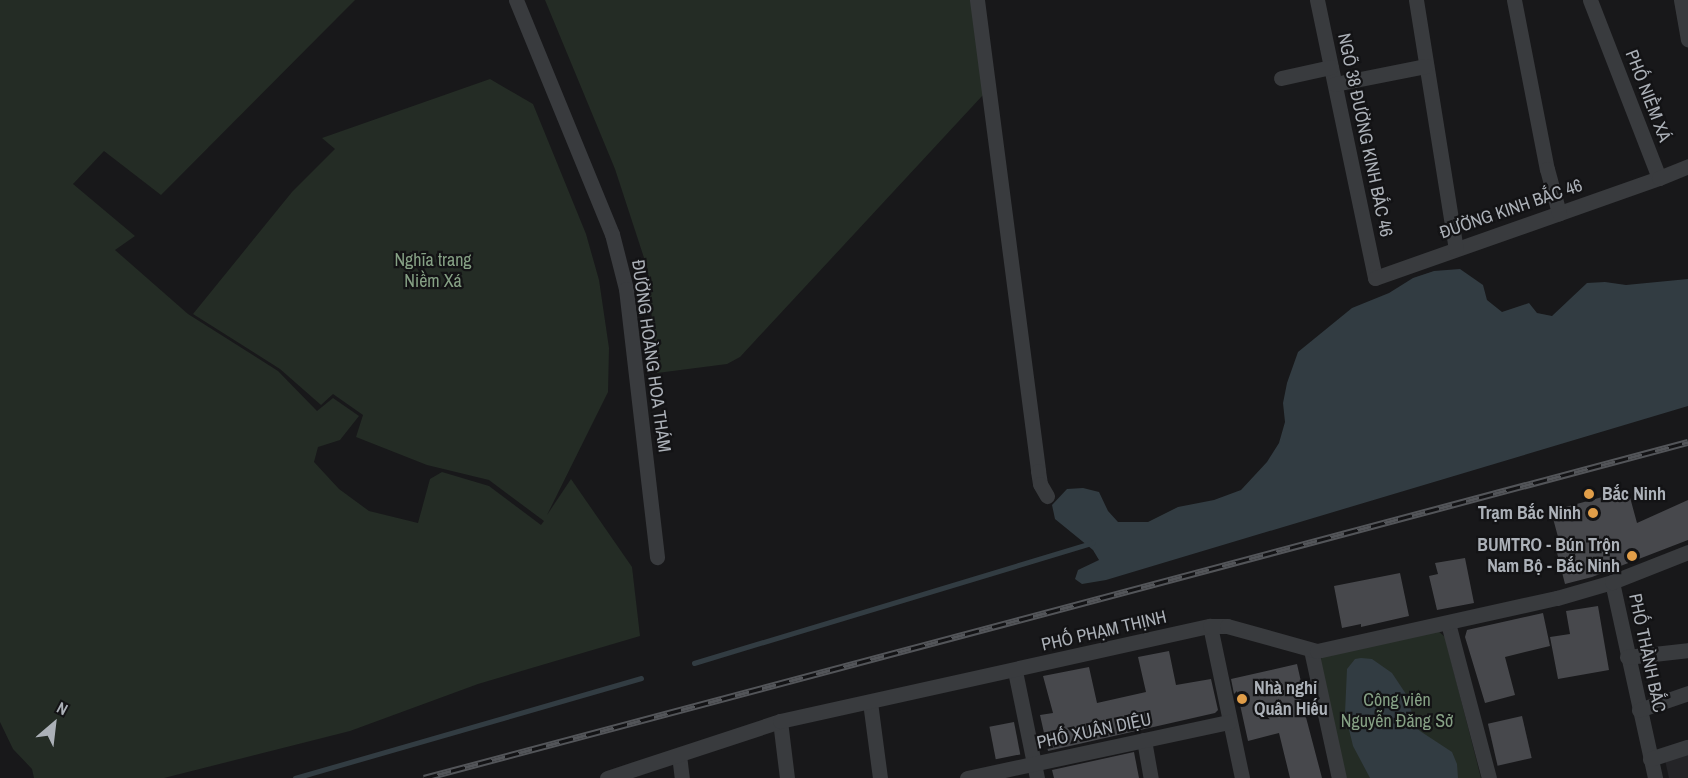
<!DOCTYPE html>
<html>
<head>
<meta charset="utf-8">
<style>
  body { margin:0 }
  #map { position:relative; width:1688px; height:778px; overflow:hidden; background:#18181a; font-family:"Archivo Narrow",sans-serif }
  div>[style] { position:absolute }
  .built>* { inset:0; background:#242427 }
  .green>* { inset:0; background:#242c25 }
  .water>* { inset:0; background:#323c42 }
  .stream>* { height:4.5px; margin:-2.25px; padding:0 2.25px; transform-origin:2.25px; border-radius:2.25px; background:#323c42 }
  .building>* { inset:0; background:#47484c; transform-origin:0 0 }
  .minor>* { height:15px; margin:-7.5px; padding:0 7.5px; transform-origin:7.5px; border-radius:7.5px; background:#393b3e }
  .rail>* { height:7px; margin-top:-3.5px; transform-origin:0; background:repeating-linear-gradient(90deg,#131315 0 14px,#535559 0 28px); box-sizing:border-box; border-block:2px solid #535559 }
  .dots>* { width:16px; height:16px; translate:-50% -50%; box-sizing:border-box; border:3px solid #131315; border-radius:50% }
  span { translate:-50% -50%; white-space:nowrap; text-align:center; line-height:1.15; -webkit-text-stroke:4.5px #131315; paint-order:stroke }
  .street-label { font-size:18px; color:#acb1b8 }
  .park-label { font-size:18px; color:#86a185 }
  .poi-label { font-size:18px; color:#acb1b8; font-weight:700 }
  .left { translate:0 -50%; text-align:left }
  .right { translate:-100% -50%; text-align:right }
  .north { position:absolute; left:24px; top:694px; width:60px; height:60px; -webkit-text-stroke:4px #131315; paint-order:stroke; rotate:28deg; font-size:16px; font-weight:700; line-height:24px; text-align:center; color:#acb1b8 }
  .north::after { content:''; display:block; margin:auto; width:21px; height:27px; background:#acb1b8; clip-path:polygon(50% 0,100% 100%,50% 72%,0 100%) }
</style>
</head>
<body>
<div id="map">
  <div class="built">
    <div style="clip-path:polygon(1688px 752px,1688px 778px,1669px 778px,1665px 760px)"></div>
  </div>
  <div class="green">
    <div style="clip-path:polygon(0 0,355px 0,161px 195px,104px 151px,73px 184px,135px 236px,115px 250px,188px 314px,278px 371px,317px 411px,333px 398px,359px 416px,340px 440px,318px 447px,314px 462px,339px 489px,369px 511px,418px 523px,430px 479px,442px 472px,489px 486px,541px 525px,544px 521px,489px 480px,427px 465px,356px 437px,363px 415px,333px 394px,321px 405px,280px 369px,193px 314px,292px 192px,335px 149px,322px 138px,490px 79px,533px 104px,586px 234px,599px 280px,609px 348px,608px 392px,547px 515px,571px 479px,632px 567px,640px 636px,478px 684px,350px 731px,164px 778px,34px 778px,32px 769px,13px 749px,0 722px)"></div>
    <div style="clip-path:polygon(545px 0,972px 0,983px 95px,740px 357px,727px 364px,657px 373px,647px 267px,615px 169px)"></div>
    <div style="clip-path:polygon(1437px 630px,1445px 637px,1481px 778px,1346px 778px,1318px 663px,1325px 654px)"></div>
  </div>
  <div class="water">
    <div style="clip-path:polygon(1460px 269px,1483px 285px,1487px 300px,1502px 312px,1529px 303px,1537px 313px,1552px 316px,1587px 283px,1605px 282px,1626px 285px,1688px 279px,1688px 406px,1106px 580px,1082px 584px,1075px 579px,1078px 570px,1099px 560px,1093px 550px,1055px 519px,1052px 505px,1067px 489px,1083px 488px,1099px 492px,1108px 511px,1118px 522px,1148px 522px,1178px 507px,1214px 500px,1241px 490px,1267px 462px,1279px 443px,1285px 422px,1283px 403px,1287px 383px,1298px 352px,1352px 308px,1389px 293px,1413px 278px,1434px 271px)"></div>
    <div style="clip-path:polygon(1361px 658px,1372px 659px,1392px 673px,1408px 697px,1415px 726px,1420px 731px,1452px 752px,1457px 764px,1458px 778px,1370px 778px,1353px 746px,1345px 713px,1347px 669px,1355px 659px)"></div>
  </div>
  <div class="stream">
    <div style="left:694px;top:663px;width:416px;rotate:-16.8deg"></div>
    <div style="left:295px;top:778px;width:360px;rotate:-16.1deg"></div>
  </div>
  <div class="building">
    <div style="clip-path:polygon(1628px 490px,1637px 523px,1688px 500px,1688px 540px,1592px 577px,1565px 584px,1556px 549px,1561px 548px,1551px 511px)"></div>
    <div style="clip-path:polygon(1465px 558px,1474px 603px,1437px 610px,1429px 576px,1438px 574px,1435px 563px)"></div>
    <div style="clip-path:polygon(1400px 573px,1409px 616px,1361px 627px,1361px 624px,1342px 628px,1334px 586px)"></div>
    <div style="clip-path:polygon(1598px 606px,1609px 670px,1558px 679px,1550px 637px,1570px 634px,1566px 611px)"></div>
    <div style="clip-path:polygon(1543px 613px,1550px 646px,1505px 657px,1515px 695px,1485px 703px,1465px 637px,1467px 630px)"></div>
    <div style="clip-path:polygon(1169px 651px,1176px 685px,1211px 679px,1218px 710px,1215px 713px,1048px 751px,1040px 715px,1053px 713px,1043px 676px,1089px 667px,1097px 703px,1146px 692px,1138px 657px)"></div>
    <div style="clip-path:polygon(1297px 664px,1302px 686px,1298px 687px,1322px 778px,1290px 778px,1279px 733px,1248px 741px,1237px 691px,1234px 694px,1231px 679px)"></div>
    <div style="left:1522px;top:716px;width:43px;height:35px;rotate:77deg"></div>
    <div style="left:1014px;top:722px;width:33px;height:25px;rotate:79deg"></div>
    <div style="clip-path:polygon(1134px 752px,1139px 778px,1054px 778px,1052px 770px)"></div>
  </div>
  <div class="minor">
    <div style="left:516px;top:0;width:253px;rotate:67.7deg"></div>
    <div style="left:612px;top:234px;width:57px;rotate:75.7deg"></div>
    <div style="left:626px;top:289px;width:270px;rotate:83.4deg"></div>
    <div style="left:977px;top:0;width:475px;rotate:82.6deg"></div>
    <div style="left:1038px;top:471px;width:13px;rotate:81deg"></div>
    <div style="left:1040px;top:484px;width:14px;rotate:60deg"></div>
    <div style="left:1317px;top:0;width:284px;rotate:78.2deg"></div>
    <div style="left:1375px;top:278px;width:301px;rotate:-19.4deg"></div>
    <div style="left:1416px;top:0;width:252px;rotate:80.9deg"></div>
    <div style="left:1514px;top:0;width:172px;rotate:79deg"></div>
    <div style="left:1547px;top:169px;width:46px;rotate:74.7deg"></div>
    <div style="left:1590px;top:0;width:191px;rotate:68.8deg"></div>
    <div style="left:1659px;top:178px;width:31px;rotate:-22deg"></div>
    <div style="left:1681px;top:0;width:40px;rotate:80deg"></div>
    <div style="left:1281px;top:78px;width:51px;rotate:-12.4deg"></div>
    <div style="left:1335px;top:84px;width:93px;rotate:-11.2deg"></div>
    <div style="left:1612px;top:582px;width:201px;rotate:77.6deg"></div>
    <div style="left:1448px;top:623px;width:160px;rotate:75.2deg"></div>
    <div style="left:1210px;top:626px;width:155px;rotate:78.1deg"></div>
    <div style="left:1311px;top:650px;width:131px;rotate:77.7deg"></div>
    <div style="left:1627px;top:657px;width:61px;rotate:-6.5deg"></div>
    <div style="left:1015px;top:671px;width:109px;rotate:78.4deg"></div>
    <div style="left:870px;top:702px;width:77px;rotate:82.5deg"></div>
    <div style="left:1639px;top:710px;width:52px;rotate:-19.1deg"></div>
    <div style="left:780px;top:721px;width:57px;rotate:83deg"></div>
    <div style="left:1144px;top:740px;width:39px;rotate:80deg"></div>
    <div style="left:679px;top:755px;width:23px;rotate:83deg"></div>
    <div style="left:1650px;top:759px;width:40px;rotate:-18deg"></div>
    <div style="left:607px;top:778px;width:182px;rotate:-18.2deg"></div>
    <div style="left:780px;top:721px;width:440px;rotate:-12.5deg"></div>
    <div style="left:1210px;top:626px;width:17px"></div>
    <div style="left:1227px;top:626px;width:93px;rotate:15.5deg"></div>
    <div style="left:1317px;top:651px;width:246px;rotate:-12.5deg"></div>
    <div style="left:1557px;top:598px;width:57px;rotate:-16.2deg"></div>
    <div style="left:1612px;top:582px;width:82px;rotate:-21.5deg"></div>
    <div style="left:967px;top:778px;width:268px;rotate:-12.1deg"></div>
  </div>
  <div class="rail">
    <div style="left:424px;top:778px;width:1308px;rotate:-14.89deg"></div>
  </div>
  <div class="dots">
    <div style="left:1589px;top:494px;background:#e19e49"></div>
    <div style="left:1593px;top:513px;background:#e19e49"></div>
    <div style="left:1632px;top:556px;background:#e19e49"></div>
    <div style="left:1242px;top:699px;background:#e19e49"></div>
  </div>
  <div class="street-label">
    <span style="left:1648px;top:96px;rotate:69deg">PHỐ NIỀM XÁ</span>
    <span style="left:1365px;top:135px;rotate:78deg">NGÕ 38 ĐƯỜNG KINH BẮC 46</span>
    <span style="left:1511px;top:209px;rotate:-19deg">ĐƯỜNG KINH BẮC 46</span>
    <span style="left:651px;top:356px;rotate:82deg">ĐƯỜNG HOÀNG HOA THÁM</span>
    <span style="left:1104px;top:631px;rotate:-13deg">PHỐ PHẠM THỊNH</span>
    <span style="left:1647px;top:653px;rotate:78deg">PHỐ THÀNH BẮC</span>
    <span style="left:1094px;top:731px;rotate:-12deg">PHỐ XUÂN DIỆU</span>
  </div>
  <div class="park-label">
    <span style="left:433px;top:271px">Nghĩa trang<br>Niềm Xá</span>
    <span style="left:1397px;top:711px">Công viên<br>Nguyễn Đăng Sở</span>
  </div>
  <div class="poi-label">
    <span class="left" style="left:1602px;top:494px">Bắc Ninh</span>
    <span class="right" style="left:1581px;top:513px">Trạm Bắc Ninh</span>
    <span class="right" style="left:1620px;top:556px">BUMTRO - Bún Trộn<br>Nam Bộ - Bắc Ninh</span>
    <span class="left" style="left:1254px;top:699px">Nhà nghỉ<br>Quân Hiếu</span>
  </div>
  <div class="north">N</div>
</div>
</body>
</html>
